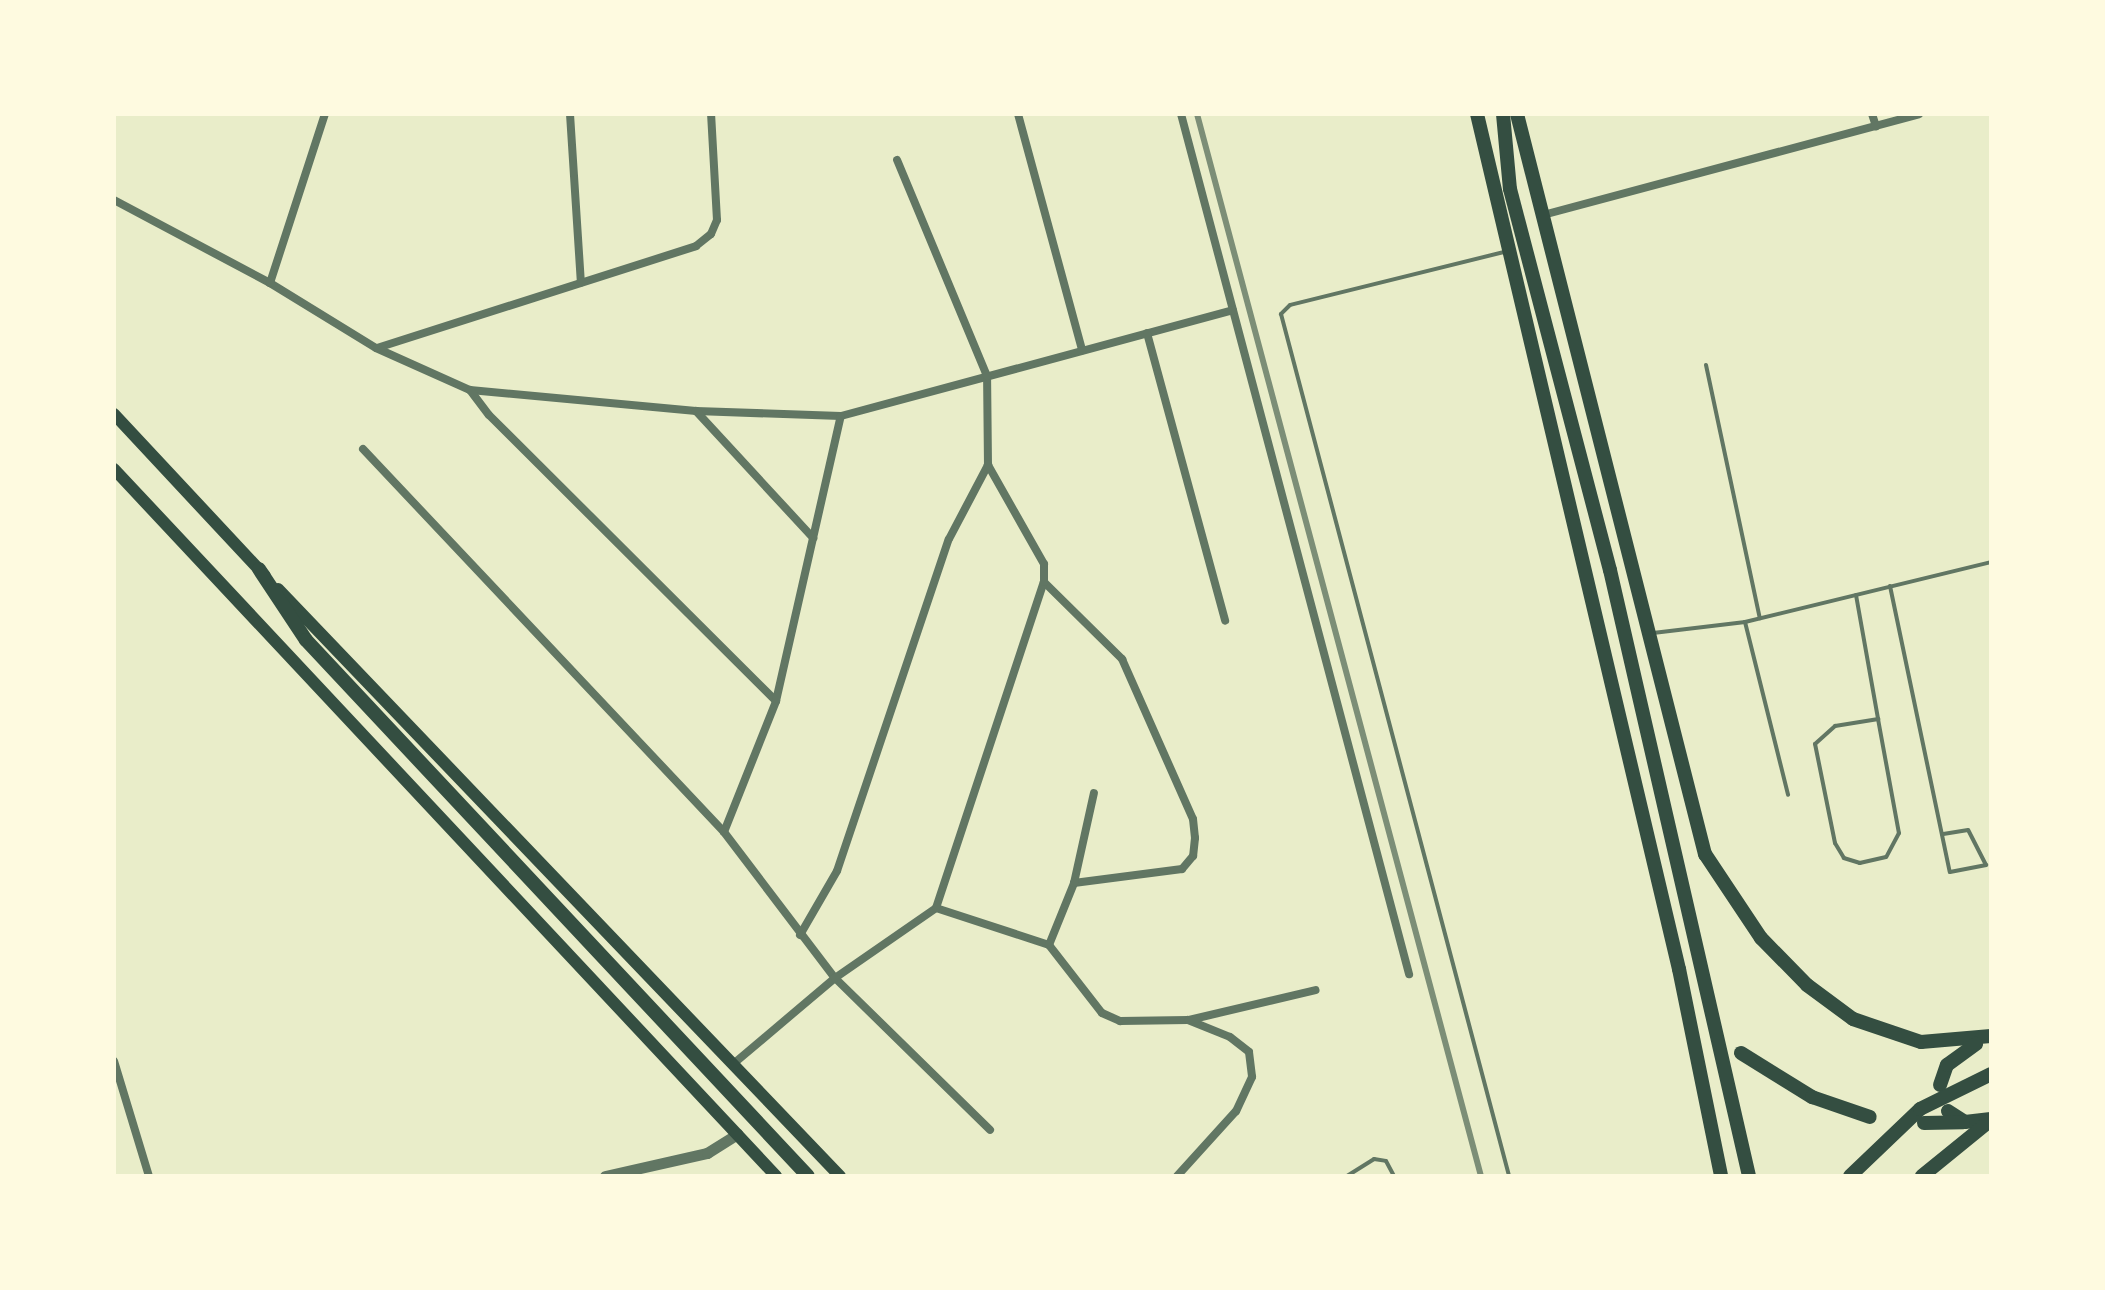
<!DOCTYPE html>
<html>
<head>
<meta charset="utf-8">
<style>
  body { margin:0 }
  #map { position:relative; width:2105px; height:1290px; overflow:hidden; background:#e9edc9; font-family:Barlow,sans-serif }
  div>[style] { position:absolute }
  .service>* { height:4px; margin:-2px; padding:0 2px; transform-origin:2px; border-radius:2px; background:#617663 }
  .minor>* { height:8px; margin:-4px; padding:0 4px; transform-origin:4px; border-radius:4px; background:#617663 }
  .tertiary>* { height:11px; margin:-5.5px; padding:0 5.5px; transform-origin:5.5px; border-radius:5.5px; background:#617663 }
  .secondary>* { height:12px; margin:-6px; padding:0 6px; transform-origin:6px; border-radius:6px; background:#344e41 }
  .primary>* { height:14px; margin:-7px; padding:0 7px; transform-origin:7px; border-radius:7px; background:#344e41 }
  .trunk>* { height:14px; margin:-7px; padding:0 7px; transform-origin:7px; border-radius:7px; background:#344e41 }
  .rail>* { height:6px; margin:-3px; padding:0 3px; transform-origin:3px; border-radius:3px; background:#7c8e77 }
  span { translate:-50% -50%; white-space:nowrap; text-align:center; line-height:1.15; -webkit-text-stroke:8px #fefae0; paint-order:stroke }
  .frame { position:absolute; inset:0; border:116px solid #fefae0; pointer-events:none }
</style>
</head>
<body>
<div id="map">
  <div class="service">
    <div style="left:1504px;top:252px;width:220px;rotate:166.1deg"></div>
    <div style="left:1290px;top:305px;width:13px;rotate:135deg"></div>
    <div style="left:1281px;top:314px;width:892px;rotate:75.18deg"></div>
    <div style="left:1706px;top:365px;width:259px;rotate:78deg"></div>
    <div style="left:1890px;top:586px;width:292px;rotate:78.2deg"></div>
    <div style="left:1950px;top:872px;width:37px;rotate:-11deg"></div>
    <div style="left:1986px;top:865px;width:39px;rotate:-117deg"></div>
    <div style="left:1968px;top:830px;width:25px;rotate:171deg"></div>
    <div style="left:1856px;top:595px;width:126px;rotate:79.9deg"></div>
    <div style="left:1878px;top:719px;width:116px;rotate:79.6deg"></div>
    <div style="left:1899px;top:833px;width:27px;rotate:118deg"></div>
    <div style="left:1886px;top:857px;width:27px;rotate:167deg"></div>
    <div style="left:1860px;top:863px;width:17px;rotate:-163deg"></div>
    <div style="left:1844px;top:858px;width:17px;rotate:-121deg"></div>
    <div style="left:1835px;top:843px;width:101px;rotate:-101.4deg"></div>
    <div style="left:1815px;top:744px;width:27px;rotate:-42deg"></div>
    <div style="left:1835px;top:726px;width:44px;rotate:-9.2deg"></div>
    <div style="left:1745px;top:622px;width:178px;rotate:76deg"></div>
    <div style="left:1653px;top:633px;width:93px;rotate:-6.8deg"></div>
    <div style="left:1745px;top:622px;width:253px;rotate:-13.7deg"></div>
    <div style="left:1347px;top:1176px;width:32px;rotate:-32deg"></div>
    <div style="left:1374px;top:1159px;width:12px;rotate:9deg"></div>
    <div style="left:1386px;top:1161px;width:17px;rotate:62deg"></div>
  </div>
  <div class="minor">
    <div style="left:570px;top:114px;width:169px;rotate:86.3deg"></div>
    <div style="left:1018px;top:114px;width:245px;rotate:74.8deg"></div>
    <div style="left:1181px;top:114px;width:890px;rotate:75.15deg"></div>
    <div style="left:1872px;top:114px;width:13px;rotate:72deg"></div>
    <div style="left:114px;top:200px;width:177px;rotate:28deg"></div>
    <div style="left:270px;top:283px;width:124px;rotate:31.5deg"></div>
    <div style="left:376px;top:348px;width:103px;rotate:24.1deg"></div>
    <div style="left:470px;top:390px;width:227px;rotate:5.3deg"></div>
    <div style="left:696px;top:411px;width:145px;rotate:2deg"></div>
    <div style="left:841px;top:416px;width:406px;rotate:-15.1deg"></div>
    <div style="left:1543px;top:215px;width:389px;rotate:-15deg"></div>
    <div style="left:270px;top:283px;width:178px;rotate:-72deg"></div>
    <div style="left:1147px;top:333px;width:298px;rotate:74.8deg"></div>
    <div style="left:377px;top:348px;width:335px;rotate:-17.7deg"></div>
    <div style="left:696px;top:246px;width:19px;rotate:-39deg"></div>
    <div style="left:711px;top:234px;width:15px;rotate:-67deg"></div>
    <div style="left:717px;top:220px;width:106px;rotate:-93.2deg"></div>
    <div style="left:470px;top:390px;width:31px;rotate:53deg"></div>
    <div style="left:489px;top:415px;width:405px;rotate:44.9deg"></div>
    <div style="left:696px;top:411px;width:173px;rotate:47.3deg"></div>
    <div style="left:363px;top:449px;width:526px;rotate:46.69deg"></div>
    <div style="left:724px;top:832px;width:183px;rotate:52.8deg"></div>
    <div style="left:835px;top:978px;width:217px;rotate:44.4deg"></div>
    <div style="left:1044px;top:582px;width:110px;rotate:44.6deg"></div>
    <div style="left:1122px;top:659px;width:175px;rotate:66.1deg"></div>
    <div style="left:1193px;top:819px;width:19px;rotate:84deg"></div>
    <div style="left:1195px;top:838px;width:18px;rotate:96deg"></div>
    <div style="left:1193px;top:856px;width:17px;rotate:130deg"></div>
    <div style="left:1182px;top:869px;width:109px;rotate:172.6deg"></div>
    <div style="left:724px;top:832px;width:141px;rotate:-68.3deg"></div>
    <div style="left:776px;top:701px;width:292px;rotate:-77.2deg"></div>
    <div style="left:936px;top:908px;width:119px;rotate:18.1deg"></div>
    <div style="left:1049px;top:945px;width:86px;rotate:52.1deg"></div>
    <div style="left:1102px;top:1013px;width:20px;rotate:24deg"></div>
    <div style="left:1120px;top:1021px;width:68px;rotate:-0.8deg"></div>
    <div style="left:1188px;top:1020px;width:45px;rotate:22deg"></div>
    <div style="left:1230px;top:1037px;width:24px;rotate:38deg"></div>
    <div style="left:1249px;top:1052px;width:25px;rotate:83deg"></div>
    <div style="left:1252px;top:1077px;width:38px;rotate:115deg"></div>
    <div style="left:1236px;top:1111px;width:88px;rotate:132.2deg"></div>
    <div style="left:800px;top:935px;width:74px;rotate:-60deg"></div>
    <div style="left:837px;top:871px;width:350px;rotate:-71.4deg"></div>
    <div style="left:949px;top:539px;width:84px;rotate:-62.2deg"></div>
    <div style="left:988px;top:465px;width:89px;rotate:-90.6deg"></div>
    <div style="left:987px;top:376px;width:234px;rotate:-112.6deg"></div>
    <div style="left:1049px;top:945px;width:67px;rotate:-68deg"></div>
    <div style="left:1074px;top:883px;width:92px;rotate:-77.5deg"></div>
    <div style="left:1189px;top:1020px;width:130px;rotate:-13.3deg"></div>
    <div style="left:114px;top:1061px;width:120px;rotate:73.1deg"></div>
    <div style="left:732px;top:1065px;width:135px;rotate:-40.2deg"></div>
    <div style="left:835px;top:978px;width:123px;rotate:-34.7deg"></div>
    <div style="left:936px;top:908px;width:343px;rotate:-71.7deg"></div>
    <div style="left:1044px;top:582px;width:18px;rotate:-90deg"></div>
    <div style="left:1044px;top:564px;width:114px;rotate:-119.5deg"></div>
  </div>
  <div class="tertiary">
    <div style="left:605px;top:1176px;width:105px;rotate:-12.7deg"></div>
    <div style="left:707px;top:1153px;width:36px;rotate:-32deg"></div>
  </div>
  <div class="secondary">
    <div style="left:114px;top:414px;width:221px;rotate:47deg"></div>
    <div style="left:114px;top:469px;width:969px;rotate:46.88deg"></div>
    <div style="left:278px;top:589px;width:813px;rotate:46.25deg"></div>
  </div>
  <div class="primary">
    <div style="left:1477px;top:114px;width:879px;rotate:76.71deg"></div>
    <div style="left:1679px;top:969px;width:211px;rotate:78.5deg"></div>
    <div style="left:1503px;top:114px;width:75px;rotate:84.7deg"></div>
    <div style="left:1510px;top:189px;width:394px;rotate:75.3deg"></div>
    <div style="left:1610px;top:570px;width:622px;rotate:77.08deg"></div>
    <div style="left:1517px;top:114px;width:764px;rotate:75.75deg"></div>
    <div style="left:1705px;top:854px;width:101px;rotate:56.3deg"></div>
    <div style="left:1761px;top:938px;width:66px;rotate:45.6deg"></div>
    <div style="left:1807px;top:985px;width:57px;rotate:36.5deg"></div>
    <div style="left:1853px;top:1019px;width:72px;rotate:18.7deg"></div>
    <div style="left:1921px;top:1042px;width:70px;rotate:-4.9deg"></div>
    <div style="left:1741px;top:1053px;width:84px;rotate:31.8deg"></div>
    <div style="left:1812px;top:1097px;width:61px;rotate:19deg"></div>
    <div style="left:1940px;top:1085px;width:21px;rotate:-71deg"></div>
    <div style="left:1947px;top:1065px;width:36px;rotate:-36deg"></div>
    <div style="left:1948px;top:1111px;width:20px;rotate:33deg"></div>
    <div style="left:1965px;top:1122px;width:26px;rotate:-7deg"></div>
    <div style="left:1924px;top:1123px;width:39px;rotate:-1deg"></div>
    <div style="left:1850px;top:1176px;width:97px;rotate:-43.7deg"></div>
    <div style="left:1920px;top:1109px;width:79px;rotate:-26.2deg"></div>
  </div>
  <div class="trunk">
    <div style="left:259px;top:569px;width:85px;rotate:56.5deg"></div>
    <div style="left:306px;top:640px;width:734px;rotate:46.88deg"></div>
    <div style="left:1922px;top:1176px;width:89px;rotate:-39.1deg"></div>
  </div>
  <div class="rail">
    <div style="left:1197px;top:114px;width:1099px;rotate:75.03deg"></div>
  </div>
  <div class="frame"></div>
</div>
</body>
</html>
